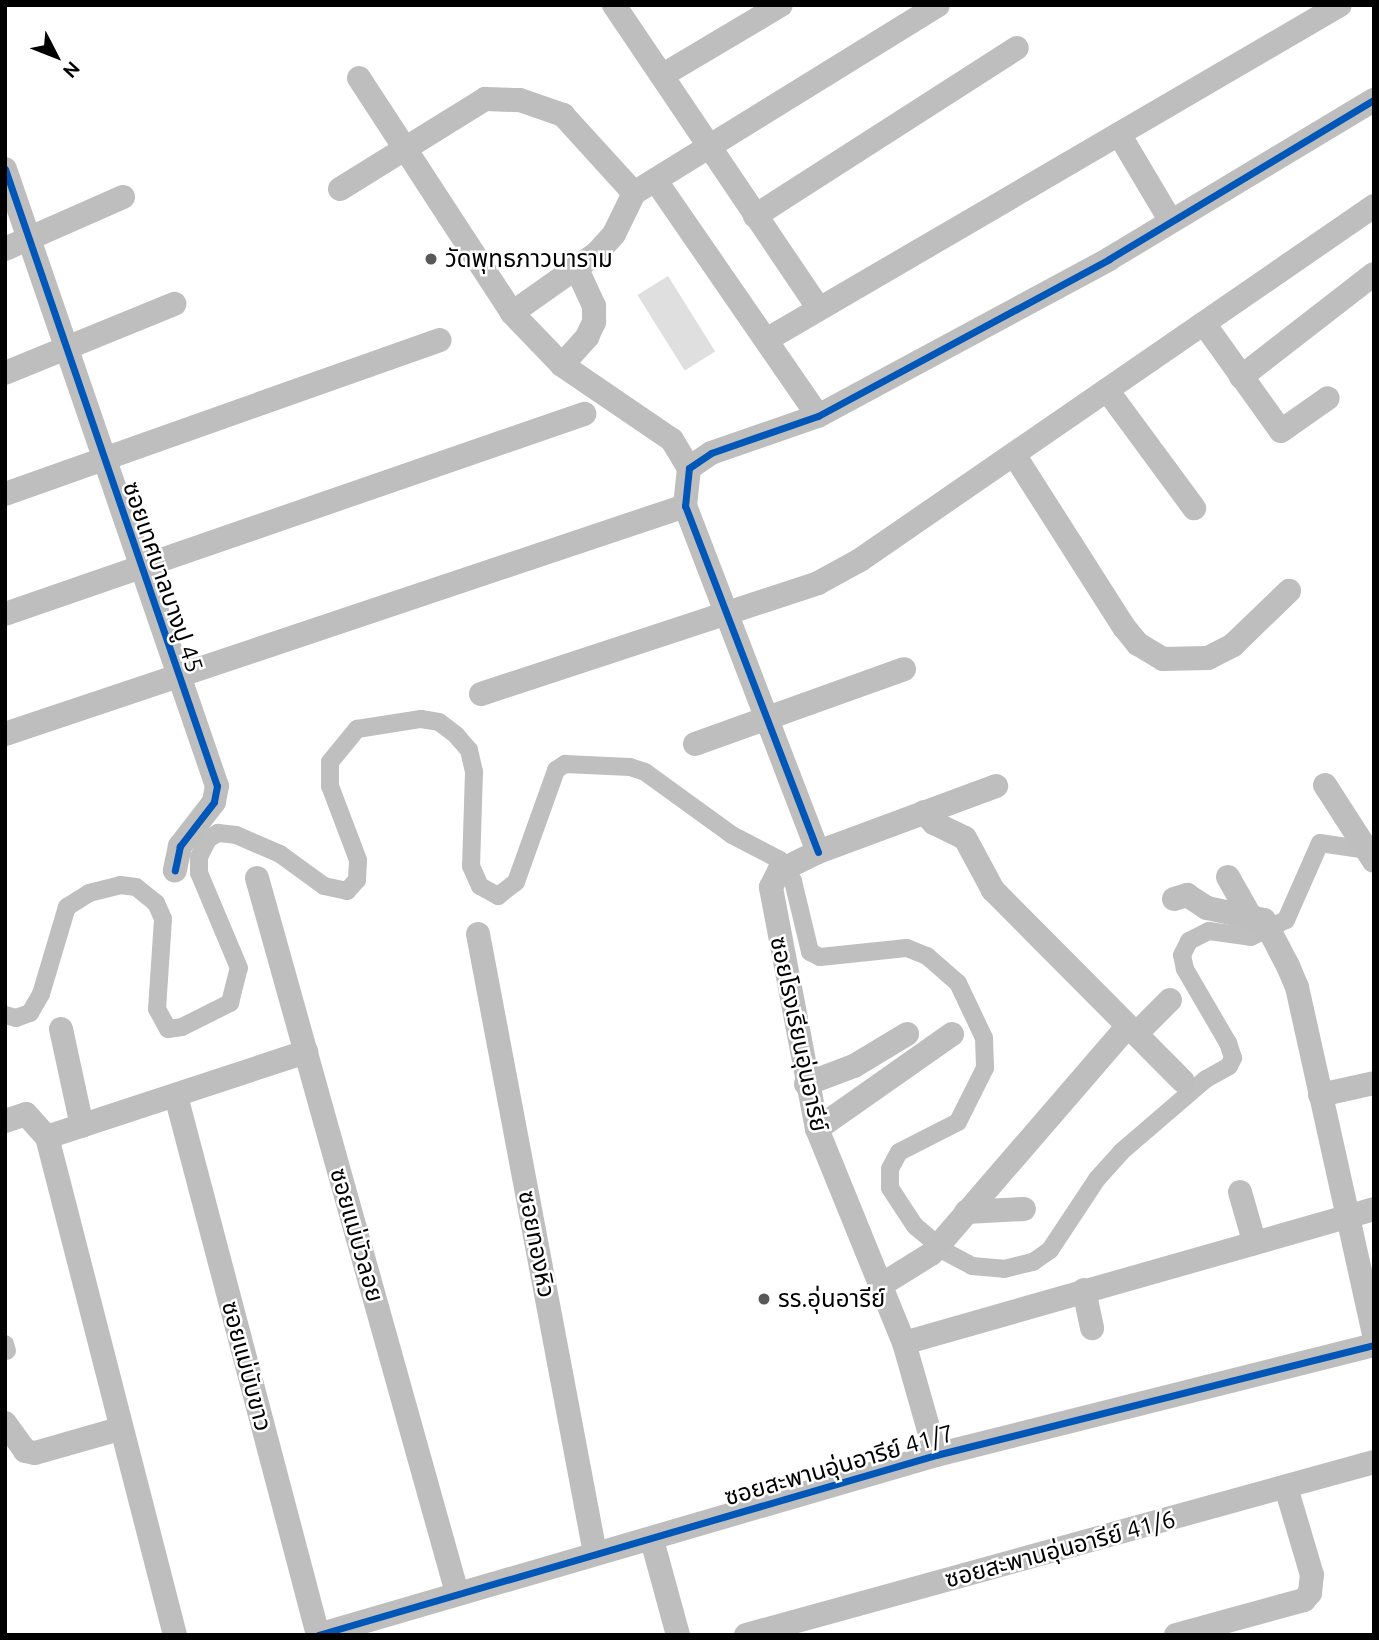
<!DOCTYPE html>
<html>
<head>
<meta charset="utf-8">
<style>
  body { margin:0 }
  #map { position:relative; width:1379px; height:1640px; overflow:hidden; background:#fff; font-family:Ubuntu,"Noto Sans Thai",sans-serif }
  div>[style] { position:absolute }
  .canal>* { height:18px; margin:-9px; padding:0 9px; transform-origin:9px; border-radius:9px; background:#bfbfbf }
  .building>* { inset:0; background:#dfdfdf; transform-origin:0 0 }
  .minor>* { height:24px; margin:-12px; padding:0 12px; transform-origin:12px; border-radius:12px; background:#bebebe }
  .cycleway>* { height:7px; margin:-3.5px; padding:0 3.5px; transform-origin:3.5px; border-radius:3.5px; background:#0057b8 }
  .dots>* { width:19px; height:19px; translate:-50% -50%; box-sizing:border-box; border:4px solid #fff; border-radius:50% }
  span { translate:-50% -50%; white-space:nowrap; text-align:center; line-height:1.15; -webkit-text-stroke:5px #fff; paint-order:stroke }
  .poi-label { font-size:24px; color:#000 }
  .left { translate:0 -50%; text-align:left }
  .street-label { font-size:24px; color:#000 }
  .frame { position:absolute; inset:0; border:7px solid #000; pointer-events:none }
  .north { position:absolute; left:21px; top:21px; width:70px; height:70px; -webkit-text-stroke:5px #fff; paint-order:stroke; rotate:132deg; font-size:19px; font-weight:700; line-height:28px; text-align:center; color:#000 }
  .north::after { content:''; display:block; margin:auto; width:24px; height:32px; background:#000; clip-path:polygon(50% 0,100% 100%,50% 72%,0 100%) }
</style>
</head>
<body>
<div id="map">
  <div class="canal">
    <div style="left:5px;top:1015px;width:11px;rotate:15deg"></div>
    <div style="left:16px;top:1018px;width:15px;rotate:-20deg"></div>
    <div style="left:30px;top:1013px;width:22px;rotate:-60deg"></div>
    <div style="left:41px;top:994px;width:91px;rotate:-73.4deg"></div>
    <div style="left:67px;top:907px;width:26px;rotate:-32deg"></div>
    <div style="left:89px;top:893px;width:32px;rotate:-14deg"></div>
    <div style="left:120px;top:885px;width:16px;rotate:7deg"></div>
    <div style="left:136px;top:887px;width:26px;rotate:39deg"></div>
    <div style="left:156px;top:903px;width:17px;rotate:66deg"></div>
    <div style="left:163px;top:919px;width:90px;rotate:93.8deg"></div>
    <div style="left:157px;top:1009px;width:23px;rotate:61deg"></div>
    <div style="left:168px;top:1029px;width:14px;rotate:-8deg"></div>
    <div style="left:182px;top:1027px;width:54px;rotate:-26.6deg"></div>
    <div style="left:230px;top:1003px;width:36px;rotate:-76deg"></div>
    <div style="left:239px;top:968px;width:103px;rotate:-112.8deg"></div>
    <div style="left:199px;top:873px;width:16px;rotate:-90deg"></div>
    <div style="left:199px;top:857px;width:20px;rotate:-63deg"></div>
    <div style="left:208px;top:839px;width:12px;rotate:-31deg"></div>
    <div style="left:218px;top:833px;width:18px;rotate:6deg"></div>
    <div style="left:236px;top:835px;width:48px;rotate:23.4deg"></div>
    <div style="left:280px;top:854px;width:54px;rotate:36deg"></div>
    <div style="left:324px;top:886px;width:24px;rotate:12deg"></div>
    <div style="left:347px;top:891px;width:15px;rotate:-48deg"></div>
    <div style="left:357px;top:880px;width:20px;rotate:-87deg"></div>
    <div style="left:358px;top:860px;width:79px;rotate:-110.7deg"></div>
    <div style="left:330px;top:786px;width:24px;rotate:-90deg"></div>
    <div style="left:330px;top:762px;width:43px;rotate:-50.7deg"></div>
    <div style="left:357px;top:729px;width:65px;rotate:-8.9deg"></div>
    <div style="left:421px;top:719px;width:18px;rotate:9deg"></div>
    <div style="left:439px;top:722px;width:21px;rotate:37deg"></div>
    <div style="left:456px;top:735px;width:20px;rotate:49deg"></div>
    <div style="left:469px;top:750px;width:23px;rotate:77deg"></div>
    <div style="left:474px;top:772px;width:94px;rotate:91.8deg"></div>
    <div style="left:471px;top:866px;width:22px;rotate:66deg"></div>
    <div style="left:480px;top:886px;width:21px;rotate:29deg"></div>
    <div style="left:498px;top:896px;width:23px;rotate:-38deg"></div>
    <div style="left:516px;top:882px;width:119px;rotate:-70.3deg"></div>
    <div style="left:556px;top:770px;width:11px;rotate:-34deg"></div>
    <div style="left:565px;top:764px;width:65px;rotate:2.6deg"></div>
    <div style="left:630px;top:767px;width:16px;rotate:18deg"></div>
    <div style="left:645px;top:772px;width:107px;rotate:35.9deg"></div>
    <div style="left:732px;top:835px;width:54px;rotate:27.5deg"></div>
    <div style="left:780px;top:860px;width:25px;rotate:58deg"></div>
    <div style="left:793px;top:881px;width:73px;rotate:76.5deg"></div>
    <div style="left:810px;top:952px;width:11px;rotate:27deg"></div>
    <div style="left:820px;top:957px;width:87px;rotate:-5.9deg"></div>
    <div style="left:907px;top:948px;width:22px;rotate:22deg"></div>
    <div style="left:927px;top:956px;width:41px;rotate:41.1deg"></div>
    <div style="left:958px;top:983px;width:61px;rotate:64.7deg"></div>
    <div style="left:984px;top:1038px;width:30px;rotate:88deg"></div>
    <div style="left:985px;top:1068px;width:60px;rotate:116.6deg"></div>
    <div style="left:958px;top:1122px;width:66px;rotate:153deg"></div>
    <div style="left:899px;top:1152px;width:19px;rotate:118deg"></div>
    <div style="left:890px;top:1169px;width:19px;rotate:90deg"></div>
    <div style="left:890px;top:1188px;width:45px;rotate:56.7deg"></div>
    <div style="left:915px;top:1226px;width:40px;rotate:40deg"></div>
    <div style="left:946px;top:1252px;width:30px;rotate:28deg"></div>
    <div style="left:972px;top:1266px;width:32px;rotate:5deg"></div>
    <div style="left:1004px;top:1269px;width:30px;rotate:-14deg"></div>
    <div style="left:1033px;top:1262px;width:21px;rotate:-35deg"></div>
    <div style="left:1050px;top:1250px;width:85px;rotate:-56.5deg"></div>
    <div style="left:1097px;top:1179px;width:36px;rotate:-48deg"></div>
    <div style="left:1121px;top:1152px;width:112px;rotate:-40.7deg"></div>
    <div style="left:1206px;top:1079px;width:26px;rotate:-29deg"></div>
    <div style="left:1229px;top:1066px;width:9px;rotate:-63deg"></div>
    <div style="left:1233px;top:1058px;width:16px;rotate:-108deg"></div>
    <div style="left:1228px;top:1043px;width:86px;rotate:-120.2deg"></div>
    <div style="left:1185px;top:969px;width:14px;rotate:-102deg"></div>
    <div style="left:1182px;top:955px;width:16px;rotate:-63deg"></div>
    <div style="left:1189px;top:941px;width:22px;rotate:-27deg"></div>
    <div style="left:1209px;top:931px;width:42px;rotate:8.1deg"></div>
    <div style="left:1251px;top:937px;width:39px;rotate:-26deg"></div>
    <div style="left:1286px;top:920px;width:84px;rotate:-66.2deg"></div>
    <div style="left:1320px;top:843px;width:55px;rotate:8.4deg"></div>
    <div style="left:5px;top:1344px;width:7px;rotate:74deg"></div>
  </div>
  <div class="building">
    <div style="left:668px;top:276px;width:89px;height:36px;rotate:58deg"></div>
  </div>
  <div class="minor">
    <div style="left:614px;top:5px;width:364px;rotate:56deg"></div>
    <div style="left:663px;top:75px;width:137px;rotate:-30.7deg"></div>
    <div style="left:359px;top:78px;width:280px;rotate:56.9deg"></div>
    <div style="left:512px;top:313px;width:72px;rotate:46.1deg"></div>
    <div style="left:562px;top:365px;width:133px;rotate:34.3deg"></div>
    <div style="left:672px;top:440px;width:33px;rotate:59deg"></div>
    <div style="left:1119px;top:134px;width:100px;rotate:59.3deg"></div>
    <div style="left:5px;top:169px;width:652px;rotate:71.04deg"></div>
    <div style="left:217px;top:786px;width:16px;rotate:101deg"></div>
    <div style="left:214px;top:802px;width:56px;rotate:127.7deg"></div>
    <div style="left:180px;top:846px;width:25px;rotate:102deg"></div>
    <div style="left:656px;top:181px;width:285px;rotate:55.4deg"></div>
    <div style="left:340px;top:189px;width:171px;rotate:-31.8deg"></div>
    <div style="left:485px;top:99px;width:35px;rotate:2deg"></div>
    <div style="left:520px;top:100px;width:46px;rotate:19.2deg"></div>
    <div style="left:563px;top:115px;width:105px;rotate:47.7deg"></div>
    <div style="left:755px;top:216px;width:311px;rotate:-32.7deg"></div>
    <div style="left:5px;top:249px;width:129px;rotate:-23.8deg"></div>
    <div style="left:512px;top:313px;width:104px;rotate:-35.2deg"></div>
    <div style="left:597px;top:253px;width:25px;rotate:-48deg"></div>
    <div style="left:614px;top:234px;width:46px;rotate:-64deg"></div>
    <div style="left:634px;top:193px;width:357px;rotate:-31.7deg"></div>
    <div style="left:1205px;top:325px;width:130px;rotate:54.4deg"></div>
    <div style="left:1281px;top:431px;width:57px;rotate:-35.1deg"></div>
    <div style="left:768px;top:339px;width:662px;rotate:-30.28deg"></div>
    <div style="left:562px;top:365px;width:38px;rotate:-48deg"></div>
    <div style="left:587px;top:337px;width:17px;rotate:-65deg"></div>
    <div style="left:594px;top:322px;width:16px;rotate:-90deg"></div>
    <div style="left:594px;top:306px;width:43px;rotate:-114.8deg"></div>
    <div style="left:5px;top:373px;width:183px;rotate:-22.2deg"></div>
    <div style="left:1241px;top:377px;width:168px;rotate:-37.8deg"></div>
    <div style="left:1107px;top:390px;width:147px;rotate:53.6deg"></div>
    <div style="left:1015px;top:456px;width:203px;rotate:57.5deg"></div>
    <div style="left:1124px;top:627px;width:22px;rotate:51deg"></div>
    <div style="left:1138px;top:644px;width:29px;rotate:31deg"></div>
    <div style="left:1163px;top:659px;width:45px;rotate:-1.3deg"></div>
    <div style="left:1208px;top:658px;width:28px;rotate:-27deg"></div>
    <div style="left:1233px;top:645px;width:78px;rotate:-44deg"></div>
    <div style="left:5px;top:494px;width:461px;rotate:-19.5deg"></div>
    <div style="left:5px;top:614px;width:613px;rotate:-19.06deg"></div>
    <div style="left:481px;top:694px;width:355px;rotate:-18.2deg"></div>
    <div style="left:818px;top:583px;width:48px;rotate:-28.7deg"></div>
    <div style="left:860px;top:560px;width:624px;rotate:-34.56deg"></div>
    <div style="left:5px;top:734px;width:717px;rotate:-18.54deg"></div>
    <div style="left:695px;top:744px;width:222px;rotate:-19.7deg"></div>
    <div style="left:1325px;top:785px;width:90px;rotate:57.2deg"></div>
    <div style="left:924px;top:812px;width:15px;rotate:48deg"></div>
    <div style="left:934px;top:823px;width:34px;rotate:26deg"></div>
    <div style="left:965px;top:838px;width:59px;rotate:61.7deg"></div>
    <div style="left:993px;top:890px;width:269px;rotate:45.2deg"></div>
    <div style="left:818px;top:852px;width:371px;rotate:-111deg"></div>
    <div style="left:685px;top:506px;width:38px;rotate:-84deg"></div>
    <div style="left:689px;top:468px;width:27px;rotate:-34deg"></div>
    <div style="left:711px;top:453px;width:113px;rotate:-19.1deg"></div>
    <div style="left:818px;top:416px;width:331px;rotate:-28.3deg"></div>
    <div style="left:1109px;top:259px;width:309px;rotate:-31deg"></div>
    <div style="left:1228px;top:877px;width:43px;rotate:60.4deg"></div>
    <div style="left:257px;top:878px;width:742px;rotate:74.37deg"></div>
    <div style="left:1174px;top:899px;width:14px;rotate:-17deg"></div>
    <div style="left:1187px;top:895px;width:24px;rotate:33deg"></div>
    <div style="left:1207px;top:908px;width:58px;rotate:11.9deg"></div>
    <div style="left:1264px;top:920px;width:52px;rotate:62.4deg"></div>
    <div style="left:1288px;top:966px;width:23px;rotate:67deg"></div>
    <div style="left:1297px;top:987px;width:355px;rotate:77.5deg"></div>
    <div style="left:478px;top:934px;width:630px;rotate:79.3deg"></div>
    <div style="left:61px;top:1029px;width:99px;rotate:77.8deg"></div>
    <div style="left:1136px;top:1034px;width:48px;rotate:-45deg"></div>
    <div style="left:806px;top:1084px;width:51px;rotate:-20.6deg"></div>
    <div style="left:854px;top:1066px;width:62px;rotate:-31.1deg"></div>
    <div style="left:1320px;top:1095px;width:55px;rotate:-12.5deg"></div>
    <div style="left:176px;top:1096px;width:557px;rotate:75.24deg"></div>
    <div style="left:5px;top:1121px;width:22px;rotate:-18deg"></div>
    <div style="left:26px;top:1114px;width:31px;rotate:48deg"></div>
    <div style="left:47px;top:1137px;width:514px;rotate:75.59deg"></div>
    <div style="left:817px;top:1129px;width:165px;rotate:-35.1deg"></div>
    <div style="left:47px;top:1137px;width:273px;rotate:-18.2deg"></div>
    <div style="left:1240px;top:1192px;width:51px;rotate:74.1deg"></div>
    <div style="left:966px;top:1212px;width:58px;rotate:-3deg"></div>
    <div style="left:881px;top:1285px;width:59px;rotate:-31.8deg"></div>
    <div style="left:931px;top:1254px;width:301px;rotate:-49.2deg"></div>
    <div style="left:1084px;top:1290px;width:39px;rotate:78deg"></div>
    <div style="left:904px;top:1343px;width:489px;rotate:-15.9deg"></div>
    <div style="left:5px;top:1423px;width:34px;rotate:54deg"></div>
    <div style="left:25px;top:1451px;width:10px;rotate:11deg"></div>
    <div style="left:35px;top:1453px;width:87px;rotate:-15.9deg"></div>
    <div style="left:936px;top:1455px;width:116px;rotate:-105.9deg"></div>
    <div style="left:904px;top:1343px;width:231px;rotate:-112.1deg"></div>
    <div style="left:817px;top:1129px;width:246px;rotate:-100.8deg"></div>
    <div style="left:771px;top:887px;width:18px;rotate:-63deg"></div>
    <div style="left:779px;top:871px;width:43px;rotate:-26deg"></div>
    <div style="left:818px;top:852px;width:190px;rotate:-20.3deg"></div>
    <div style="left:652px;top:1540px;width:98px;rotate:74.7deg"></div>
    <div style="left:318px;top:1635px;width:644px;rotate:-16.24deg"></div>
    <div style="left:936px;top:1455px;width:452px;rotate:-14.1deg"></div>
    <div style="left:746px;top:1635px;width:651px;rotate:-15.4deg"></div>
    <div style="left:1176px;top:1635px;width:133px;rotate:-15.3deg"></div>
    <div style="left:1304px;top:1600px;width:9px;rotate:-49deg"></div>
    <div style="left:1310px;top:1593px;width:18px;rotate:-84deg"></div>
    <div style="left:1312px;top:1575px;width:92px;rotate:-106.5deg"></div>
  </div>
  <div class="cycleway">
    <div style="left:5px;top:169px;width:652px;rotate:71.04deg"></div>
    <div style="left:217px;top:786px;width:16px;rotate:101deg"></div>
    <div style="left:214px;top:802px;width:56px;rotate:127.7deg"></div>
    <div style="left:180px;top:846px;width:25px;rotate:102deg"></div>
    <div style="left:818px;top:852px;width:371px;rotate:-111deg"></div>
    <div style="left:685px;top:506px;width:38px;rotate:-84deg"></div>
    <div style="left:689px;top:468px;width:27px;rotate:-34deg"></div>
    <div style="left:711px;top:453px;width:113px;rotate:-19.1deg"></div>
    <div style="left:818px;top:416px;width:331px;rotate:-28.3deg"></div>
    <div style="left:1109px;top:259px;width:309px;rotate:-31deg"></div>
    <div style="left:318px;top:1635px;width:644px;rotate:-16.24deg"></div>
    <div style="left:936px;top:1455px;width:452px;rotate:-14.1deg"></div>
  </div>
  <div class="dots">
    <div style="left:431px;top:259px;background:#595959"></div>
    <div style="left:764px;top:1299px;background:#595959"></div>
  </div>
  <div class="poi-label">
    <span class="left" style="left:445px;top:259px">วัดพุทธภาวนาราม</span>
    <span class="left" style="left:778px;top:1299px">รร.อุ่นอารีย์</span>
  </div>
  <div class="street-label">
    <span style="left:163px;top:577px;rotate:71deg">ซอยเทศบาลบางปู 45</span>
    <span style="left:799px;top:1034px;rotate:78deg">ซอยโรงเรียนอุ่นอารีย์</span>
    <span style="left:357px;top:1235px;rotate:74deg">ซอยแม่บัวลอย</span>
    <span style="left:537px;top:1244px;rotate:79deg">ซอยทองหิว</span>
    <span style="left:247px;top:1366px;rotate:75deg">ซอยแม่บับขาว</span>
    <span style="left:839px;top:1465px;rotate:-16deg">ซอยสะพานอุ่นอารีย์ 41/7</span>
    <span style="left:1060px;top:1549px;rotate:-15deg">ซอยสะพานอุ่นอารีย์ 41/6</span>
  </div>
  <div class="frame"></div>
  <div class="north">N</div>
</div>
</body>
</html>
